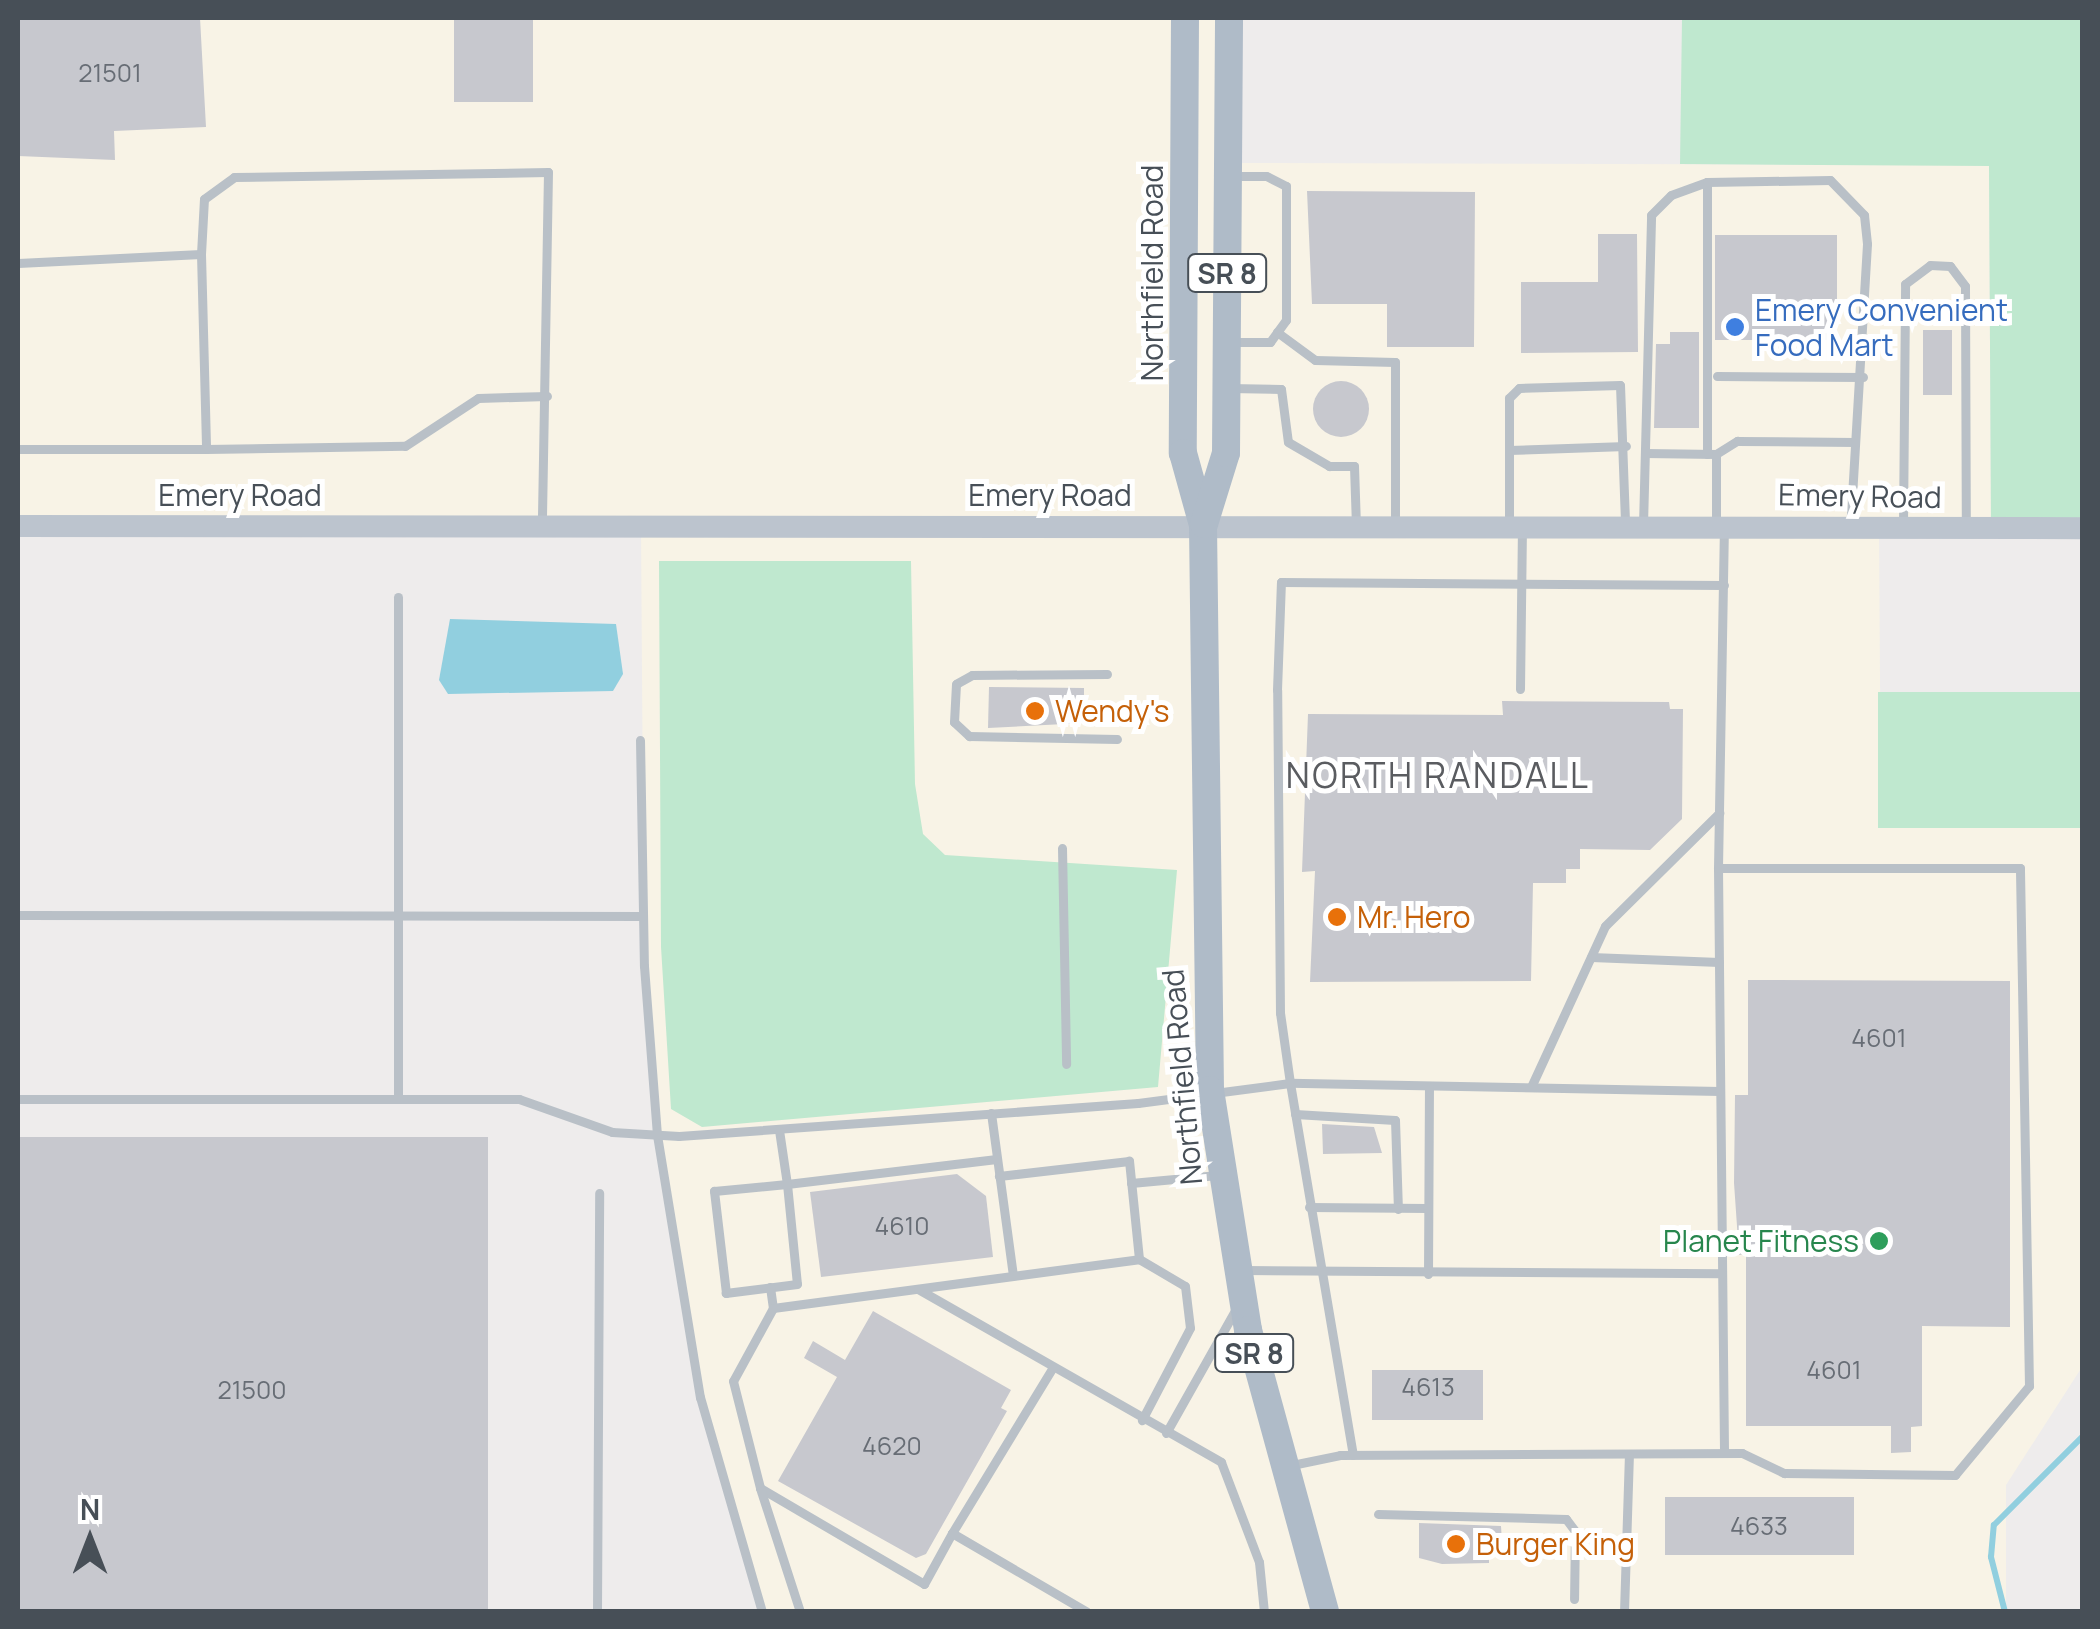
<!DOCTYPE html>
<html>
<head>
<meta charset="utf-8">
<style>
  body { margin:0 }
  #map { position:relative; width:2100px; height:1629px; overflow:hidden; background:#eeecec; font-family:Manrope,sans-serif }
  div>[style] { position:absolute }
  .commercial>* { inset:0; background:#f8f3e6 }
  .green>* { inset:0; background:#bfe8cf; transform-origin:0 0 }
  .water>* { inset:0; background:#91cfdf }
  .stream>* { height:6px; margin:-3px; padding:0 3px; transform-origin:3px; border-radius:3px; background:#91cfdf }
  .building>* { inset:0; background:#c7c8ce; transform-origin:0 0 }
  .round { border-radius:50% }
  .lane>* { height:9px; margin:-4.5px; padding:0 4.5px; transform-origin:4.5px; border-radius:4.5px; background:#b9c0c7 }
  .secondary>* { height:22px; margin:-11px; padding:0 11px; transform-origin:11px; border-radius:11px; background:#bcc4ce }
  .primary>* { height:28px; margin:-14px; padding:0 14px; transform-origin:14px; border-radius:14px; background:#afbbc8 }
  .dots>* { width:28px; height:28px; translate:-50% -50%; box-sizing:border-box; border:5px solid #fff; border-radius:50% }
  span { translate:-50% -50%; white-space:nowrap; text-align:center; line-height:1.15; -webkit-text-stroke:10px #fff; paint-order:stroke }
  .number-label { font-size:25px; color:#676d75 }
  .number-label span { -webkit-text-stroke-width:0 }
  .shield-label span { padding:2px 8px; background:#fff; border:2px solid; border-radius:8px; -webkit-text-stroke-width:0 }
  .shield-label { font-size:28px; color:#474f57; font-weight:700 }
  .street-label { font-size:30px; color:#474f57 }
  .shop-label { font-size:30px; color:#366cbe }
  .left { translate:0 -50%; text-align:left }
  .food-label { font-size:30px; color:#c56008 }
  .leisure-label { font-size:30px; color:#27864d }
  .right { translate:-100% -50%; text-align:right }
  .quarter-label { font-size:35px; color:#5a5c60; letter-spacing:2.5px }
  .frame { position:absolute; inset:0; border:20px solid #474f57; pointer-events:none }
  .north { position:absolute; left:40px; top:1489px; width:100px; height:100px; -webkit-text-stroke:8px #fff; paint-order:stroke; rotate:0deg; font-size:28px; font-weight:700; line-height:40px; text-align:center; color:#474f57 }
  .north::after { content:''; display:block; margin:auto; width:35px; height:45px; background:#474f57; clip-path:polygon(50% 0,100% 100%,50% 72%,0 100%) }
</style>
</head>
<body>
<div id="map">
  <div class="commercial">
    <div style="clip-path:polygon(18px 18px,1229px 18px,1229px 163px,1989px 165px,1991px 528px,1879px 527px,1881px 828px,2082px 827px,2082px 1367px,2006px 1485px,2006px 1611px,761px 1611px,700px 1397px,657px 1135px,644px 966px,641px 526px,18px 525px)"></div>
  </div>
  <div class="green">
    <div style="clip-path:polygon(1682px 18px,2082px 18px,2082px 528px,1991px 528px,1989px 166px,1680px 164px)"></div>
    <div style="clip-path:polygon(659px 561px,911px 561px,915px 784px,923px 834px,945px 855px,1177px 870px,1158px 1087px,702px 1127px,671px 1109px,661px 947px)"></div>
    <div style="left:1878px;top:692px;width:204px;height:136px"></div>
  </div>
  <div class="water">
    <div style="clip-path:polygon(450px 619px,616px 624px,623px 674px,613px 691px,448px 694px,439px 680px)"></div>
  </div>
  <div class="stream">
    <div style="left:2005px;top:1612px;width:57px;rotate:-104.3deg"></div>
    <div style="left:1991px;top:1557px;width:32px;rotate:-85deg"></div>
    <div style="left:1994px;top:1525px;width:124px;rotate:-45deg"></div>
  </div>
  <div class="building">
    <div style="clip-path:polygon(18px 18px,200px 18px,206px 127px,114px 131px,115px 160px,18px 156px)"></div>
    <div style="left:454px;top:18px;width:79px;height:84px"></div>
    <div style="clip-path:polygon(1307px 191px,1475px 192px,1474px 347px,1387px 347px,1387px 304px,1312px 304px)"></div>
    <div style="clip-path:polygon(1598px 234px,1637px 234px,1638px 352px,1521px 353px,1521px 282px,1598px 282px)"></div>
    <div style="left:1715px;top:235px;width:122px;height:105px"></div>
    <div style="left:1923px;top:330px;width:29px;height:65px"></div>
    <div style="clip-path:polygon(1670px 332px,1699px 332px,1699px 428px,1654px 428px,1656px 344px,1670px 344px)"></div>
    <div class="round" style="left:1313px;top:381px;width:56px;height:56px"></div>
    <div style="clip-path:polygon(989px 687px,1084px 688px,1084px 723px,988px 728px)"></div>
    <div style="clip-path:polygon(1502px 701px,1669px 702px,1670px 709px,1683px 709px,1682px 819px,1650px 850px,1580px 849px,1580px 869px,1566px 869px,1566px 883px,1533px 883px,1531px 981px,1310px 982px,1315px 871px,1302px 872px,1308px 714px,1503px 715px)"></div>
    <div style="clip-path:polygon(1748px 980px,2010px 981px,2010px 1327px,1922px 1326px,1922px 1426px,1911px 1427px,1911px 1452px,1891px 1453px,1891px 1426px,1746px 1426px,1746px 1254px,1739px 1255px,1734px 1183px,1735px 1095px,1748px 1095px)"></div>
    <div style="clip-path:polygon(1322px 1124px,1374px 1127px,1382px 1153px,1323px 1154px)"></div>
    <div style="left:18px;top:1137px;width:470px;height:475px"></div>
    <div style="clip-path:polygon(957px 1174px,986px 1196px,993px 1257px,821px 1277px,810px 1192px)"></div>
    <div style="clip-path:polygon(873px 1311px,1011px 1390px,1001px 1408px,1007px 1411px,926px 1554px,916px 1558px,778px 1481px,837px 1377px,804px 1358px,813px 1341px,845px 1360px)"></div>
    <div style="left:1372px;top:1370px;width:111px;height:50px"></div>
    <div style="left:1665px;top:1497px;width:189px;height:58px"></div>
    <div style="clip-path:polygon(1419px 1523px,1501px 1526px,1502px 1542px,1489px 1542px,1489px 1563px,1442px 1564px,1419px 1558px)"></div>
  </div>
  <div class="lane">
    <div style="left:1707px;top:182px;width:272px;rotate:90deg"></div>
    <div style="left:201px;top:254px;width:55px;rotate:-86.9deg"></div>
    <div style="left:204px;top:199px;width:37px;rotate:-36deg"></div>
    <div style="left:234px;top:177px;width:314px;rotate:-0.9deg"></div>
    <div style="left:548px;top:172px;width:354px;rotate:91deg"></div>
    <div style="left:18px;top:263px;width:183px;rotate:-2.8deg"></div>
    <div style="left:201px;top:254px;width:195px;rotate:88.5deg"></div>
    <div style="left:206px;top:449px;width:188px;rotate:180deg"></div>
    <div style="left:1277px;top:332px;width:47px;rotate:36.4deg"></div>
    <div style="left:1315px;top:360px;width:80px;rotate:1.4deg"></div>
    <div style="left:1395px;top:362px;width:163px;rotate:90deg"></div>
    <div style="left:1229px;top:342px;width:41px"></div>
    <div style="left:1270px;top:342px;width:27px;rotate:-54deg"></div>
    <div style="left:1286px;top:320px;width:134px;rotate:-90deg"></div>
    <div style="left:1286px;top:186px;width:22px;rotate:-153deg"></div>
    <div style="left:1266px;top:176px;width:36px;rotate:180deg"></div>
    <div style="left:1717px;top:376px;width:146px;rotate:0.4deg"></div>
    <div style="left:1229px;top:388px;width:52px;rotate:1.1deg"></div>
    <div style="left:1281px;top:389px;width:53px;rotate:82.5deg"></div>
    <div style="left:1288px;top:442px;width:48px;rotate:30.3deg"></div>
    <div style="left:1329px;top:466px;width:25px"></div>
    <div style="left:1354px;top:466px;width:59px;rotate:88.1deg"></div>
    <div style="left:206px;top:449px;width:199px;rotate:-0.9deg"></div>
    <div style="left:405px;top:446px;width:87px;rotate:-33.3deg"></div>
    <div style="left:478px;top:398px;width:69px;rotate:-1.7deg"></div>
    <div style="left:1509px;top:450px;width:117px;rotate:-2deg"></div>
    <div style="left:1645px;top:453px;width:71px;rotate:0.8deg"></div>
    <div style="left:1716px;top:454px;width:25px;rotate:-32deg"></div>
    <div style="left:1737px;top:441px;width:118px;rotate:0.5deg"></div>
    <div style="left:1509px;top:525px;width:127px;rotate:-90deg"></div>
    <div style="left:1509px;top:398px;width:14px;rotate:-45deg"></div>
    <div style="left:1519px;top:388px;width:101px;rotate:-1.7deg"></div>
    <div style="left:1620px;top:385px;width:139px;rotate:87.9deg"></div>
    <div style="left:1643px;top:525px;width:310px;rotate:-88.5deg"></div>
    <div style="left:1651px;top:215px;width:28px;rotate:-45deg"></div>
    <div style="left:1671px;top:195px;width:38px;rotate:-20deg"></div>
    <div style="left:1707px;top:182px;width:123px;rotate:-0.9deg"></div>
    <div style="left:1830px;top:180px;width:49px;rotate:45.8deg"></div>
    <div style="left:1864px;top:215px;width:29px;rotate:84deg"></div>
    <div style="left:1867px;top:244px;width:283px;rotate:93.4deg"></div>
    <div style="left:1716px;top:525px;width:71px;rotate:-90deg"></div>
    <div style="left:1903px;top:525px;width:241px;rotate:-89.5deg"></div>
    <div style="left:1905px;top:284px;width:31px;rotate:-37deg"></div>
    <div style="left:1930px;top:265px;width:20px;rotate:3deg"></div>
    <div style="left:1950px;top:266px;width:25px;rotate:53deg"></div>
    <div style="left:1965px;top:286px;width:239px;rotate:89.8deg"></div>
    <div style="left:398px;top:597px;width:502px;rotate:90deg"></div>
    <div style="left:1107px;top:674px;width:135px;rotate:179.6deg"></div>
    <div style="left:972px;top:675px;width:18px;rotate:151deg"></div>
    <div style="left:956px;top:684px;width:38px;rotate:93deg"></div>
    <div style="left:954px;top:722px;width:21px;rotate:43deg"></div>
    <div style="left:969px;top:736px;width:148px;rotate:1.2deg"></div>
    <div style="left:1520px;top:689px;width:162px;rotate:-89.3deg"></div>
    <div style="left:640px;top:740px;width:226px;rotate:89deg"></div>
    <div style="left:644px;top:966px;width:169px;rotate:85.6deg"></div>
    <div style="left:657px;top:1135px;width:266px;rotate:80.7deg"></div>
    <div style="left:700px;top:1397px;width:224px;rotate:73.9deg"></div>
    <div style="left:1062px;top:848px;width:216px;rotate:88.9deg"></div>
    <div style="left:1718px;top:868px;width:585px;rotate:89.41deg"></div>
    <div style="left:18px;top:915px;width:625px;rotate:0.09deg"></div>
    <div style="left:1591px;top:957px;width:128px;rotate:2.2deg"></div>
    <div style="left:1531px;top:1087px;width:177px;rotate:-65.3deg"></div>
    <div style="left:1605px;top:926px;width:161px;rotate:-44.7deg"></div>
    <div style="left:1720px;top:1091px;width:430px;rotate:-178.9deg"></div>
    <div style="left:1290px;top:1083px;width:71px;rotate:-98.1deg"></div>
    <div style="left:1280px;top:1013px;width:323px;rotate:-90.5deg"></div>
    <div style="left:1277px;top:690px;width:108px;rotate:-87.9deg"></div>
    <div style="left:1281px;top:582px;width:443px;rotate:0.4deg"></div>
    <div style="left:18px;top:1099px;width:501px"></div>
    <div style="left:519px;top:1099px;width:99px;rotate:19.5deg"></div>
    <div style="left:612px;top:1132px;width:67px;rotate:3.4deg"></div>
    <div style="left:679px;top:1136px;width:460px;rotate:-4.1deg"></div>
    <div style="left:1138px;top:1103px;width:153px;rotate:-7.5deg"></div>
    <div style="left:1290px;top:1083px;width:377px;rotate:80.4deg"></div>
    <div style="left:991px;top:1113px;width:164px;rotate:82.3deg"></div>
    <div style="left:1295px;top:1114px;width:100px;rotate:3.4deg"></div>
    <div style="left:1395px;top:1120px;width:89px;rotate:88.1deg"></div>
    <div style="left:779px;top:1130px;width:55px;rotate:81.6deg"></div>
    <div style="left:787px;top:1184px;width:211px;rotate:-6.8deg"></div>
    <div style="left:1131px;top:1183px;width:87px;rotate:-5.3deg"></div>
    <div style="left:787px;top:1184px;width:100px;rotate:84.3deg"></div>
    <div style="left:797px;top:1284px;width:72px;rotate:172.8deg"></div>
    <div style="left:726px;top:1293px;width:103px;rotate:-96.7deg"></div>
    <div style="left:714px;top:1191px;width:73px;rotate:-5.5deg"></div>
    <div style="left:1309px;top:1207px;width:118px;rotate:0.5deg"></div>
    <div style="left:1139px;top:1259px;width:53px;rotate:30.4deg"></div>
    <div style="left:1185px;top:1286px;width:42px;rotate:83.2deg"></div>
    <div style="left:1190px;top:1328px;width:104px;rotate:117.6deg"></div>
    <div style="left:1244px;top:1270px;width:478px;rotate:0.4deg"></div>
    <div style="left:1428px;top:1274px;width:187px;rotate:-89.7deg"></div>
    <div style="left:770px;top:1287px;width:21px;rotate:82deg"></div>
    <div style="left:773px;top:1308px;width:369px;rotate:-7.6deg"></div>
    <div style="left:1139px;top:1259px;width:99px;rotate:-95.8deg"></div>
    <div style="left:1129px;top:1161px;width:131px;rotate:173.4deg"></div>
    <div style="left:918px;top:1289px;width:349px;rotate:29.7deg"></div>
    <div style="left:1221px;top:1462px;width:107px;rotate:69.2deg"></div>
    <div style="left:1259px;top:1562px;width:50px;rotate:84.3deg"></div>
    <div style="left:773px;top:1308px;width:83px;rotate:118.7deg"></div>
    <div style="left:733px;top:1381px;width:110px;rotate:75.8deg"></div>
    <div style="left:760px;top:1488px;width:190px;rotate:30.3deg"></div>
    <div style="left:924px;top:1584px;width:58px;rotate:-61.2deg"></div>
    <div style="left:1053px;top:1367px;width:194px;rotate:121.3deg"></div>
    <div style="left:952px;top:1533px;width:156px;rotate:30.3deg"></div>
    <div style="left:1166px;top:1433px;width:142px;rotate:-60.6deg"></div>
    <div style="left:1287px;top:1466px;width:54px;rotate:-11.7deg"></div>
    <div style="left:1340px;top:1455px;width:402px;rotate:-0.3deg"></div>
    <div style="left:1742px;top:1453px;width:47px;rotate:25.5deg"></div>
    <div style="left:1784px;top:1473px;width:171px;rotate:0.7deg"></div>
    <div style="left:1955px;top:1475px;width:116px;rotate:-50.3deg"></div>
    <div style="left:2029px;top:1386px;width:518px;rotate:-91deg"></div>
    <div style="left:2020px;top:868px;width:302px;rotate:180deg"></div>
    <div style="left:1718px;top:868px;width:340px;rotate:-89deg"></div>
    <div style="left:760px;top:1488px;width:130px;rotate:72.1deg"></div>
    <div style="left:1378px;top:1514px;width:188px;rotate:1.5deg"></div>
    <div style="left:1566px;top:1519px;width:15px;rotate:53deg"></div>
    <div style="left:1575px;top:1531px;width:68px;rotate:90.8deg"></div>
    <div style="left:597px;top:1612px;width:419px;rotate:-89.7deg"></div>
    <div style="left:1624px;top:1612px;width:158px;rotate:-88.2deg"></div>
  </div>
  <div class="secondary">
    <div style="left:18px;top:526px;width:2064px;rotate:0.06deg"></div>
  </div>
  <div class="primary">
    <div style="left:1185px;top:18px;width:435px;rotate:90.3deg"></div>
    <div style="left:1183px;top:453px;width:75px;rotate:74.5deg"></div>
    <div style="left:1203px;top:525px;width:565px;rotate:89.29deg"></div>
    <div style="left:1210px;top:1090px;width:243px;rotate:81deg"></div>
    <div style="left:1248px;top:1330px;width:292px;rotate:74.7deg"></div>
    <div style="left:1204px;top:524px;width:74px;rotate:-72.8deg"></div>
    <div style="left:1226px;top:453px;width:435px;rotate:-89.6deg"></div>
  </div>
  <div class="dots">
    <div style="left:1735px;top:327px;background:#3f7fe0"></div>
    <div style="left:1035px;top:711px;background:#e8710a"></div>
    <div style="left:1337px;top:917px;background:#e8710a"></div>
    <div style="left:1879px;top:1241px;background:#2e9e5b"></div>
    <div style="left:1456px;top:1544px;background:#e8710a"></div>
  </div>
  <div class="number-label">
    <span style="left:110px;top:73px">21501</span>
    <span style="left:1879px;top:1038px">4601</span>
    <span style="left:902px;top:1226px">4610</span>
    <span style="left:1834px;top:1370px">4601</span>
    <span style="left:1428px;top:1387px">4613</span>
    <span style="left:252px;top:1390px">21500</span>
    <span style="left:892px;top:1446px">4620</span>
    <span style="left:1759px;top:1526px">4633</span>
  </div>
  <div class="shield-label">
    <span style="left:1227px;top:273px">SR 8</span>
    <span style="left:1254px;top:1353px">SR 8</span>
  </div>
  <div class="street-label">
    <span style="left:1152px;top:273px;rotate:-90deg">Northfield Road</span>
    <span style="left:240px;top:495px">Emery Road</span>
    <span style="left:1050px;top:495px">Emery Road</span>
    <span style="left:1860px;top:496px;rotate:1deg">Emery Road</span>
    <span style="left:1182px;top:1077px;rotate:-95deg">Northfield Road</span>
  </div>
  <div class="shop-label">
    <span class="left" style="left:1755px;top:327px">Emery Convenient<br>Food Mart</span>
  </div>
  <div class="food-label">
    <span class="left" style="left:1055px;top:711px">Wendy's</span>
    <span class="left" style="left:1357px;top:917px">Mr. Hero</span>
    <span class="left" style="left:1476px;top:1544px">Burger King</span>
  </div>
  <div class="leisure-label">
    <span class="right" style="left:1859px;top:1241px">Planet Fitness</span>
  </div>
  <div class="quarter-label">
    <span style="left:1438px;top:775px">NORTH RANDALL</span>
  </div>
  <div class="frame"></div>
  <div class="north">N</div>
</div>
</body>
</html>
